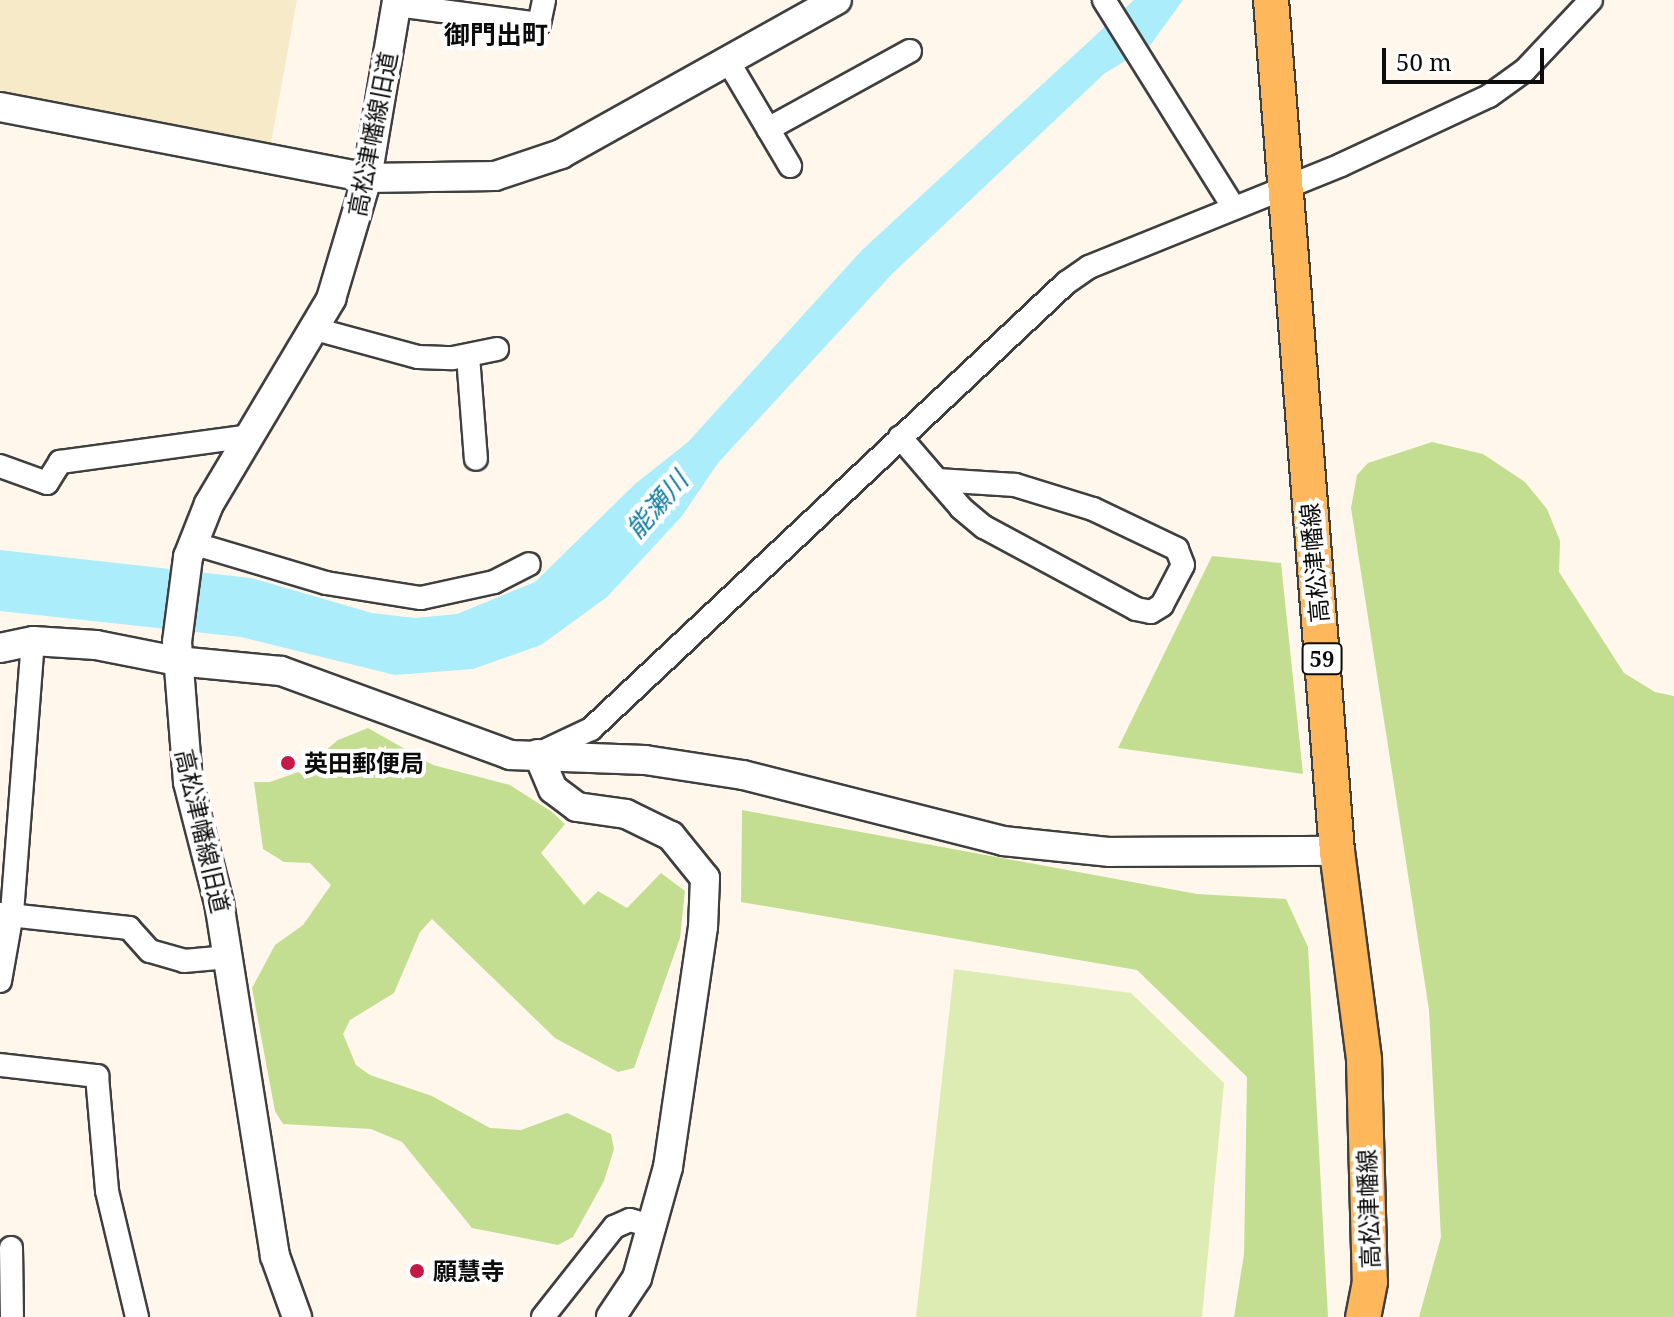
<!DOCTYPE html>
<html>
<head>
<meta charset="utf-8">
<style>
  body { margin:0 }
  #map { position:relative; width:1674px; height:1317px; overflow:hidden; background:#fff7eb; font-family:"Noto Serif","Noto Sans JP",serif }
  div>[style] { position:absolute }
  .farmland>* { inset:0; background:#f7eac9 }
  .green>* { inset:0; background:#dcecb2 }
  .forest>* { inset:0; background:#c3de90 }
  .water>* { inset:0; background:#abedfb }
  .roads { filter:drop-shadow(2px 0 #3f3f3f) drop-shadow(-2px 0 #3f3f3f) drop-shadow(0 2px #3f3f3f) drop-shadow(0 -2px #3f3f3f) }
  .minor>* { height:22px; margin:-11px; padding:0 11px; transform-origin:11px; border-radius:11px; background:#fff }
  .tertiary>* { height:28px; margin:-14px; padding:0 14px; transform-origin:14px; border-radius:14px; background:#fff }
  .primary>* { height:34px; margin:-17px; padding:0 17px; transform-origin:17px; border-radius:17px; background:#ffb75b }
  .dots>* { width:22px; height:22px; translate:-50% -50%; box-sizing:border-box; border:4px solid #fff; border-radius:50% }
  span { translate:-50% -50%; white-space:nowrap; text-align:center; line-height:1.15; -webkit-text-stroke:8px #fff; paint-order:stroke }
  .shield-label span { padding:2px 6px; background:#fff; border:2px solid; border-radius:6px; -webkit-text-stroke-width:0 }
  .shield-label { font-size:22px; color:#0c0c0c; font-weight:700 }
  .street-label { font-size:24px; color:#0c0c0c }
  .poi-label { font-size:24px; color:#0c0c0c; font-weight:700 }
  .left { translate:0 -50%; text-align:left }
  .neighbourhood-label { font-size:26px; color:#0c0c0c; font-weight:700 }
  .water-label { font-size:26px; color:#0c7ca0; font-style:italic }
  .scale { position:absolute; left:1382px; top:48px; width:162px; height:36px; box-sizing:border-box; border:4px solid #0c0c0c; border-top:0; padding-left:10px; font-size:24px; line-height:28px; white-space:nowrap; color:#0c0c0c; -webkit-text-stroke:6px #fff; paint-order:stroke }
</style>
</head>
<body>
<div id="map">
  <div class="farmland">
    <div style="clip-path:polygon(0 0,297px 0,271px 143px,0 90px)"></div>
  </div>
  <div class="green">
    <div style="clip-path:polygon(954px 969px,1131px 993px,1224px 1083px,1202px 1317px,916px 1317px)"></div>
  </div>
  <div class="forest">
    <div style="clip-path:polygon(1432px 442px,1483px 454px,1525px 482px,1547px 509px,1560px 541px,1559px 572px,1624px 673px,1655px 692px,1674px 696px,1674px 1317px,1419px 1317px,1441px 1237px,1429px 1010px,1351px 508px,1357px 475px,1368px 463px)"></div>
    <div style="clip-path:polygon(1212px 556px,1281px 563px,1303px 774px,1118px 748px)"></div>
    <div style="clip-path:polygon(368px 728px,433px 765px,510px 785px,552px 812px,565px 824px,541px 853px,584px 905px,598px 891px,627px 908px,661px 873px,685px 891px,680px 938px,634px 1068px,618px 1072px,555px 1038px,432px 919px,420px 932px,394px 993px,350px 1020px,343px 1034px,356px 1065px,370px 1075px,432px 1096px,490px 1128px,521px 1130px,567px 1113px,611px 1134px,614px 1149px,604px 1181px,573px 1237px,558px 1245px,472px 1228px,402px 1142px,371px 1129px,283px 1124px,275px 1111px,252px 988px,275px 945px,303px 925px,331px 885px,310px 863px,284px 862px,263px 849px,254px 782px,270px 782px,301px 771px,338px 740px)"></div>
    <div style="clip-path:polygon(742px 810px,1197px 894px,1286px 899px,1308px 947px,1328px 1317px,1234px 1317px,1244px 1254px,1247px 1077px,1137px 970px,741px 902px)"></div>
  </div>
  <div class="water">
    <div style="clip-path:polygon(1134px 0,1183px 0,1149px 47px,1105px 73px,892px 274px,718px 463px,682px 516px,607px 597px,541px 645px,473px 669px,395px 675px,241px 637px,0 611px,0 550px,251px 578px,372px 613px,415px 618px,457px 614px,535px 582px,635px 484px,688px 442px,862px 250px)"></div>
  </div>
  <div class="roads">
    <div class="minor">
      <div style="left:1104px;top:0;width:242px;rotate:58deg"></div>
      <div style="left:397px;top:5px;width:143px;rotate:7.6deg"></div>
      <div style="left:539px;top:24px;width:25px;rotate:-78deg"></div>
      <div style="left:728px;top:61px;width:122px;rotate:59.4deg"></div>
      <div style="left:768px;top:129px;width:162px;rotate:-28.8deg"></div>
      <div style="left:315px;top:329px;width:107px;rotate:15.2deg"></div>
      <div style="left:418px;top:357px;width:35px;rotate:2deg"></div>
      <div style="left:453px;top:358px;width:45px;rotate:-11.6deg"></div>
      <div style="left:468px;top:356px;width:103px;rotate:85.6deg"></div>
      <div style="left:900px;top:437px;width:57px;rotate:49.3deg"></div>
      <div style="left:937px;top:480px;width:37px;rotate:49deg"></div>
      <div style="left:961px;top:508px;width:30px;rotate:40deg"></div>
      <div style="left:984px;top:527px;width:173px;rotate:28.3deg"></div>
      <div style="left:1136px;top:609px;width:15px;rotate:11deg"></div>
      <div style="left:1151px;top:612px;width:13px;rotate:-32deg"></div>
      <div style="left:1162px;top:605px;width:45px;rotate:-62.3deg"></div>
      <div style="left:1183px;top:565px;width:17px;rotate:-111deg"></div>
      <div style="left:1177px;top:549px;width:93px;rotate:-154.5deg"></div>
      <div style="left:1093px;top:509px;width:82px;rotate:-162.9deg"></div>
      <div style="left:1015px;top:485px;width:78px;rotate:-176.3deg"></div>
      <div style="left:0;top:466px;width:50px;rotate:19.9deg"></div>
      <div style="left:47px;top:483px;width:25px;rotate:-58deg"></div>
      <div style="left:60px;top:462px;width:193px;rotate:-7.8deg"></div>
      <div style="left:192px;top:543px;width:140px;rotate:16.6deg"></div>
      <div style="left:326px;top:583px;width:96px;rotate:9deg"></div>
      <div style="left:421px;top:598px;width:75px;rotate:-12.4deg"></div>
      <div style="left:494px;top:582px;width:39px;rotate:-27deg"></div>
      <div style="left:538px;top:754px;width:59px;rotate:-25.3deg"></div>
      <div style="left:591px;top:729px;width:652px;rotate:-43.2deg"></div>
      <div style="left:1066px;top:283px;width:28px;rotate:-35deg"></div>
      <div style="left:1089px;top:267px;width:272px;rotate:-22deg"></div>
      <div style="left:1341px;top:165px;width:163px;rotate:-25deg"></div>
      <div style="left:1489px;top:96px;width:44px;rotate:-35.8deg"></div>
      <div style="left:1525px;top:70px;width:96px;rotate:-46.7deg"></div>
      <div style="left:0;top:914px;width:130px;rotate:6.2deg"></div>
      <div style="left:129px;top:928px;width:31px;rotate:48deg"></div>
      <div style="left:150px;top:951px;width:35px;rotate:16deg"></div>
      <div style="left:184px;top:961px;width:45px;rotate:-5.1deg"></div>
      <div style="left:0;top:981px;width:69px;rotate:-80deg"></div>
      <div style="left:12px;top:913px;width:273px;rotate:-85.6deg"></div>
      <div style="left:0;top:1065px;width:98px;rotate:6.5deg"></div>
      <div style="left:97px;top:1076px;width:115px;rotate:85deg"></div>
      <div style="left:107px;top:1191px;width:130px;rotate:76.6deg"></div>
      <div style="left:11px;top:1248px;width:69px;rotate:89.2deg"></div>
      <div style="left:543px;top:1317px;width:115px;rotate:-51.7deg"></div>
      <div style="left:614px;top:1227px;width:17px;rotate:-24deg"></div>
      <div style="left:630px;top:1220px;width:25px;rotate:16deg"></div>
    </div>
    <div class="tertiary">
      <div style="left:0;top:107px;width:374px;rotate:10.9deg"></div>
      <div style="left:367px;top:178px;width:128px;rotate:-0.9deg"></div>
      <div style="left:495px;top:176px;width:70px;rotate:-18.4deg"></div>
      <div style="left:561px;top:154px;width:316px;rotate:-29.2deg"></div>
      <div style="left:0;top:648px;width:34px;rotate:-12deg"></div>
      <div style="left:33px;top:641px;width:63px;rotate:3.6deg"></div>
      <div style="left:96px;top:645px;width:83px;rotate:11.2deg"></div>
      <div style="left:177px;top:661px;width:104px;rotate:5.5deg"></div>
      <div style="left:281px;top:671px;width:244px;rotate:20.1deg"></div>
      <div style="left:510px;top:755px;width:135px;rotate:2.1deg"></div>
      <div style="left:645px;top:760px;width:99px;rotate:8.7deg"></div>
      <div style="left:743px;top:775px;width:268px;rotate:14.2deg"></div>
      <div style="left:1003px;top:841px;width:108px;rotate:5.9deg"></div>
      <div style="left:1110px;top:852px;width:227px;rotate:-0.3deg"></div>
      <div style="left:538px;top:754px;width:38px;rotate:67deg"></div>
      <div style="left:553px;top:789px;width:30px;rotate:37deg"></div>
      <div style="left:577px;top:807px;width:49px;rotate:8.1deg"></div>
      <div style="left:626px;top:814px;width:50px;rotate:26.1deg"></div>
      <div style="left:671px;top:836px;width:54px;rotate:51deg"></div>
      <div style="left:705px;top:878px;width:49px;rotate:92.3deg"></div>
      <div style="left:703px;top:927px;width:243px;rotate:98.3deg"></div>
      <div style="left:668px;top:1167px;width:115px;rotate:105.6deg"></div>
      <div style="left:637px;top:1278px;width:47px;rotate:123.7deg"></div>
      <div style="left:297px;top:1317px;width:65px;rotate:-109.8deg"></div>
      <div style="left:275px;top:1256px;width:353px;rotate:-99deg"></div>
      <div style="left:220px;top:907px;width:129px;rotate:-104.4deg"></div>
      <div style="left:188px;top:782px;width:140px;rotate:-94.5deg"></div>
      <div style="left:177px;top:642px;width:86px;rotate:-82.6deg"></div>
      <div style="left:188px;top:557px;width:57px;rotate:-68.4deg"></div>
      <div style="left:209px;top:504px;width:239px;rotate:-59.2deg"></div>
      <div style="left:331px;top:299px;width:126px;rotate:-73.4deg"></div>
      <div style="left:367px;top:178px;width:181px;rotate:-80.4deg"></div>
    </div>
    <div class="primary">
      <div style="left:1271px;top:0;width:854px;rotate:85.57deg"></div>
      <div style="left:1337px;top:851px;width:211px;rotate:82.6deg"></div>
      <div style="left:1364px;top:1060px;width:222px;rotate:88.5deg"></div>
      <div style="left:1370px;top:1282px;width:36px;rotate:101deg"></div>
    </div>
  </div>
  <div class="dots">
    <div style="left:288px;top:763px;background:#c61a44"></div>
    <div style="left:417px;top:1271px;background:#c61a44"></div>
  </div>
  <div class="shield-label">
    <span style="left:1322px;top:659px">59</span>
  </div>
  <div class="street-label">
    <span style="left:372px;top:134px;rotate:-79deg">高松津幡線旧道</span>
    <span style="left:1314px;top:563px;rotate:-95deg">高松津幡線</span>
    <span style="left:203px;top:831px;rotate:77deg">高松津幡線旧道</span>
    <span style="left:1368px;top:1209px;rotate:-92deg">高松津幡線</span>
  </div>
  <div class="poi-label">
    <span class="left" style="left:304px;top:763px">英田郵便局</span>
    <span class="left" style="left:433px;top:1271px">願慧寺</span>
  </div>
  <div class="neighbourhood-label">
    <span style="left:496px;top:35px">御門出町</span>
  </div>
  <div class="water-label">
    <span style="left:657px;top:505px;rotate:-49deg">能瀬川</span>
  </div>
  <div class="scale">50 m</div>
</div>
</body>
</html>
